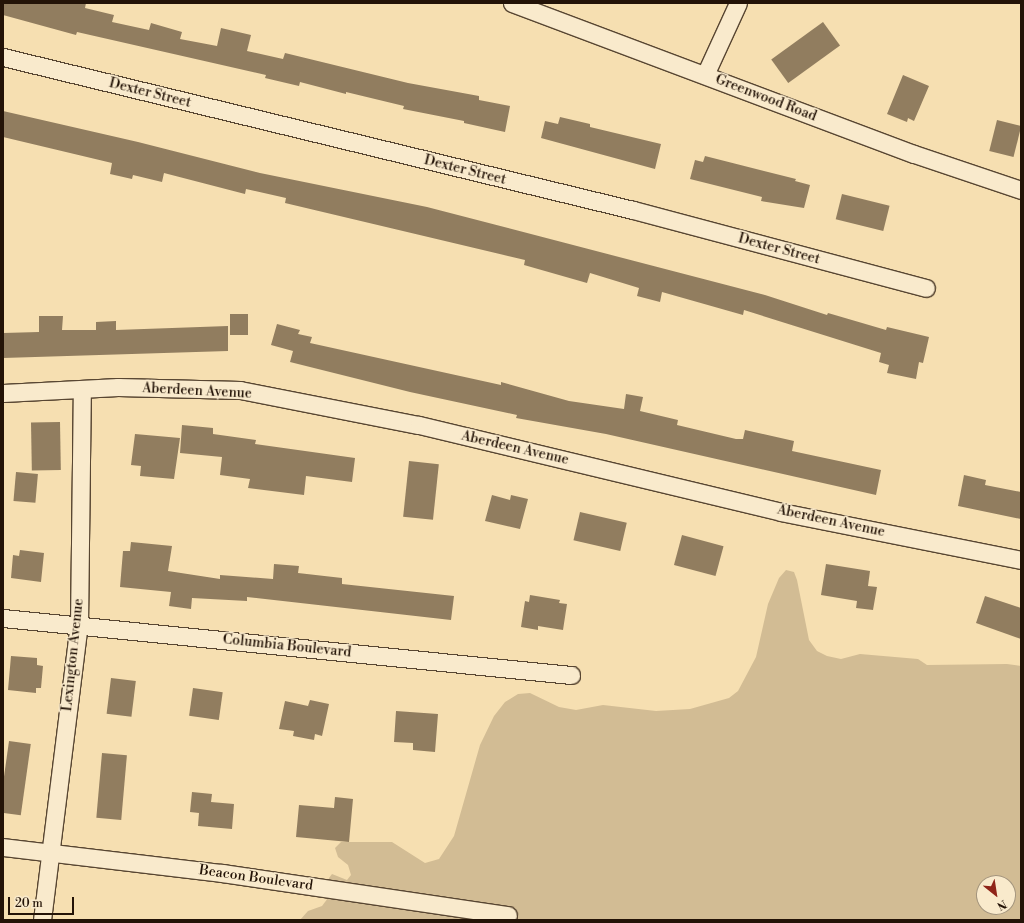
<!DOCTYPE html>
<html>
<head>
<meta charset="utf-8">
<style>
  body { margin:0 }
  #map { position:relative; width:1024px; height:923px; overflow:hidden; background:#f6dfb1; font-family:"Libre Bodoni",serif }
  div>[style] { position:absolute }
  .green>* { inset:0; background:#d2bc94 }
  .building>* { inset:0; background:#917d5f; transform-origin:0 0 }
  .roads { filter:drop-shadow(1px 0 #584632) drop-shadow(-1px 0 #584632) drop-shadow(0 1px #584632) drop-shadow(0 -1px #584632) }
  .minor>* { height:17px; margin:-8.5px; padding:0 8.5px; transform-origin:8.5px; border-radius:8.5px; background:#f9eacc }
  span { translate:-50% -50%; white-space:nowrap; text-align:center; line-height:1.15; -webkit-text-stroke:3px #f9eacc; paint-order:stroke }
  .street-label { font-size:14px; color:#231307 }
  .frame { position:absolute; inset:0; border:4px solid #231307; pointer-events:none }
  .north { position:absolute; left:976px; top:875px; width:40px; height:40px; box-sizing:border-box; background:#f9eacc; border:1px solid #a3947d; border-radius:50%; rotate:150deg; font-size:11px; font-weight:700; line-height:16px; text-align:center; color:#231307 }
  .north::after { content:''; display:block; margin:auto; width:14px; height:18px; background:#8f2418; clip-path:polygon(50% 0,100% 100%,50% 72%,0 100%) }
  .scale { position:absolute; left:8px; top:897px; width:66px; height:18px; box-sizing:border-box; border:2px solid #231307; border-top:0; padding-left:5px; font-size:12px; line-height:14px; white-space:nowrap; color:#231307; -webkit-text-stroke:3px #f9eacc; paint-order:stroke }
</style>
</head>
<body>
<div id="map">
  <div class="green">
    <div style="clip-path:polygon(evenodd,786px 570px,794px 572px,797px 580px,809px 640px,817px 651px,827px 656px,841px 659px,860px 654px,918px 659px,927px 665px,1007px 664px,1021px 666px,1021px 920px,300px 920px,308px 911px,322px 906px,328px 898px,329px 878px,332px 874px,347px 880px,351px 875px,348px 865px,338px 857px,335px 848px,341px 842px,392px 842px,425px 863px,439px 859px,454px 836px,480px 745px,494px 716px,505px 702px,518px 694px,530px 693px,559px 707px,576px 710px,603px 705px,656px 711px,690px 709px,729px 698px,738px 691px,756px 657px,768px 604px,779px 578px,786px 570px,984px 883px,1008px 883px,1008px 907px,984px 907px,984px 883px)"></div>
  </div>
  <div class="building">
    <div style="clip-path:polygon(3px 3px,86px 3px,85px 8px,114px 15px,112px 22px,149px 30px,151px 23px,182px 32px,180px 39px,217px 46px,221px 28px,251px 35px,247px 51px,283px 59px,285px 53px,408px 83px,479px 96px,479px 100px,510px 106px,505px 132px,464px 123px,464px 121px,403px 109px,404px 106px,346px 92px,346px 94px,300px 82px,299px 86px,265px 78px,266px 75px,77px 32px,76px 35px,3px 15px)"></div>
    <div style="left:823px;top:22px;width:29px;height:64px;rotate:54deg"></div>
    <div style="clip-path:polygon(903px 75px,929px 86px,914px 121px,908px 118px,907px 122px,887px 114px)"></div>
    <div style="clip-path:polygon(3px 111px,138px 142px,260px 173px,427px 207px,765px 295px,827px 315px,828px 313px,886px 330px,887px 327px,929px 337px,923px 363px,919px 362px,916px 379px,887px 373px,889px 365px,879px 362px,881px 353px,744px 310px,743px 315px,662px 292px,660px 302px,637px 296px,639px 288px,590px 273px,587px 283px,524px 265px,525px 260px,285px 203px,286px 198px,246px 189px,245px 194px,164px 173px,162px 182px,133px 175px,132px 179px,110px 174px,112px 163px,3px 137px)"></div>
    <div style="clip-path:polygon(560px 117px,590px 124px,590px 127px,661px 144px,655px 169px,541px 138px,545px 121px,558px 124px)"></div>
    <div style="left:997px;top:120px;width:25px;height:32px;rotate:14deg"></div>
    <div style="clip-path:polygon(705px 156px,796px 179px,795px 181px,810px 185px,804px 208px,761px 201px,762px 197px,690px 179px,695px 160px,703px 162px)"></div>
    <div style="left:842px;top:194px;width:49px;height:26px;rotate:14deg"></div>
    <div style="left:230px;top:314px;width:18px;height:21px"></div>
    <div style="clip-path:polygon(39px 316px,63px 316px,62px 330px,96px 330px,96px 322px,116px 321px,116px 330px,228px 326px,228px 351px,3px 358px,3px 333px,39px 332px)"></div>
    <div style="clip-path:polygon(277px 324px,300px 330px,298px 334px,312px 337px,310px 343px,501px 385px,501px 382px,569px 401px,624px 409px,626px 394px,643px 397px,640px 411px,678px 420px,677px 425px,736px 439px,743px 439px,745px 430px,794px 441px,792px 451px,881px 470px,876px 495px,606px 434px,516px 418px,517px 415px,410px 392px,290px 362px,293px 351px,271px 345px)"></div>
    <div style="left:60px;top:422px;width:48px;height:29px;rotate:89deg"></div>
    <div style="clip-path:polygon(182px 425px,213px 428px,213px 434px,256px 440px,255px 444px,355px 458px,352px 482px,306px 476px,304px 495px,248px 488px,250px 479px,220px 475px,222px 457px,180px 453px)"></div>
    <div style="clip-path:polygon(135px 434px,180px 438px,174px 479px,140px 476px,141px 466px,131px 465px)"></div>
    <div style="left:409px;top:461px;width:30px;height:56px;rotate:6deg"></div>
    <div style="left:16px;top:472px;width:22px;height:29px;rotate:5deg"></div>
    <div style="clip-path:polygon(964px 475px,986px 480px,985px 485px,1021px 492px,1021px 519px,958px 506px)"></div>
    <div style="clip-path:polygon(492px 495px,510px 500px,511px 495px,528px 499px,520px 529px,485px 521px)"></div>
    <div style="left:580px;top:512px;width:48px;height:29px;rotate:13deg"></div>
    <div style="left:682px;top:535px;width:43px;height:31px;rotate:15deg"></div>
    <div style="clip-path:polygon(131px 542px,172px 546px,168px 571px,220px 579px,220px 575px,273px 579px,274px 564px,299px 566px,298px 573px,342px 578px,342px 584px,454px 596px,451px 620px,247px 597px,247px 601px,192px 598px,191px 609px,169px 606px,171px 592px,120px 587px,123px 551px,130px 551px)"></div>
    <div style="clip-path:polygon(20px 550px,44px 553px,41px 582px,11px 578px,13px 555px,19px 556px)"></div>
    <div style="clip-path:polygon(826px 564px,870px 571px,868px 586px,877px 587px,873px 610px,856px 608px,857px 601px,821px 595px)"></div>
    <div style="clip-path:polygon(530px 595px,560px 600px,559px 603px,567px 604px,563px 630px,538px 626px,538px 630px,521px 627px,525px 601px,529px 602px)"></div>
    <div style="clip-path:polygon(985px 596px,1021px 608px,1021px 639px,976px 623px)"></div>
    <div style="clip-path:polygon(11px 656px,37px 658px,37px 665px,43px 666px,41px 688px,36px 688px,36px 693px,8px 690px)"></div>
    <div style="left:111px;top:678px;width:25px;height:36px;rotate:7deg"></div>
    <div style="left:193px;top:688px;width:30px;height:28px;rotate:8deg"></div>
    <div style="clip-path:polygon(310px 700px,329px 704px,322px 736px,315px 734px,314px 740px,293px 736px,294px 731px,279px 729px,285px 701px,308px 706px)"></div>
    <div style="clip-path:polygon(396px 711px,438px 714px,435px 752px,413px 750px,413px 743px,394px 742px)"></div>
    <div style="left:9px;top:741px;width:22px;height:72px;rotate:8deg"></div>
    <div style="left:102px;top:753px;width:25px;height:65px;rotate:5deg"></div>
    <div style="clip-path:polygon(192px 792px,212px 794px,211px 802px,234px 804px,232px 829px,198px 826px,199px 813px,190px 812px)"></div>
    <div style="clip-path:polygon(335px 797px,353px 799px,349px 842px,296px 837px,299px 805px,334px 808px)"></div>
  </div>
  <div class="roads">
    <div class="minor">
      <div style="left:512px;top:3px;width:429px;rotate:20.6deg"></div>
      <div style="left:914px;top:154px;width:113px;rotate:18.6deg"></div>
      <div style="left:3px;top:57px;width:648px;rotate:13.65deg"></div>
      <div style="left:633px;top:210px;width:303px;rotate:14.9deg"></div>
      <div style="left:705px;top:75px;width:79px;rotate:-65.4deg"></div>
      <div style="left:3px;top:393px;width:115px;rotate:-3deg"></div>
      <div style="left:118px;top:387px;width:122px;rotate:1.4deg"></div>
      <div style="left:240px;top:390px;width:182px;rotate:11.1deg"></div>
      <div style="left:419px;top:425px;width:372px;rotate:13.5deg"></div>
      <div style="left:781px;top:512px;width:245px;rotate:11.3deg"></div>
      <div style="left:3px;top:618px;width:571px;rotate:5.73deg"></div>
      <div style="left:3px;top:847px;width:221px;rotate:6.8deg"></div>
      <div style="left:222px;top:873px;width:289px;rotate:8.4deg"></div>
      <div style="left:42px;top:920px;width:297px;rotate:-82.9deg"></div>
      <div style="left:79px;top:625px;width:236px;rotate:-89.3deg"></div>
    </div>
  </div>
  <div class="street-label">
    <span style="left:150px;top:93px;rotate:14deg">Dexter Street</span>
    <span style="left:766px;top:98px;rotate:21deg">Greenwood Road</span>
    <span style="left:465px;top:170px;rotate:14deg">Dexter Street</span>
    <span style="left:779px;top:249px;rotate:15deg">Dexter Street</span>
    <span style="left:197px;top:391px;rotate:3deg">Aberdeen Avenue</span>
    <span style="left:515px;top:448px;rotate:13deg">Aberdeen Avenue</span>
    <span style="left:831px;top:521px;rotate:12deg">Aberdeen Avenue</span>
    <span style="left:287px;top:646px;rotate:6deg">Columbia Boulevard</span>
    <span style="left:73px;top:655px;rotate:-84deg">Lexington Avenue</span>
    <span style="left:256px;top:878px;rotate:8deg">Beacon Boulevard</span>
  </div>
  <div class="frame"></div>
  <div class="north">N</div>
  <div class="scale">20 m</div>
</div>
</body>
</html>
